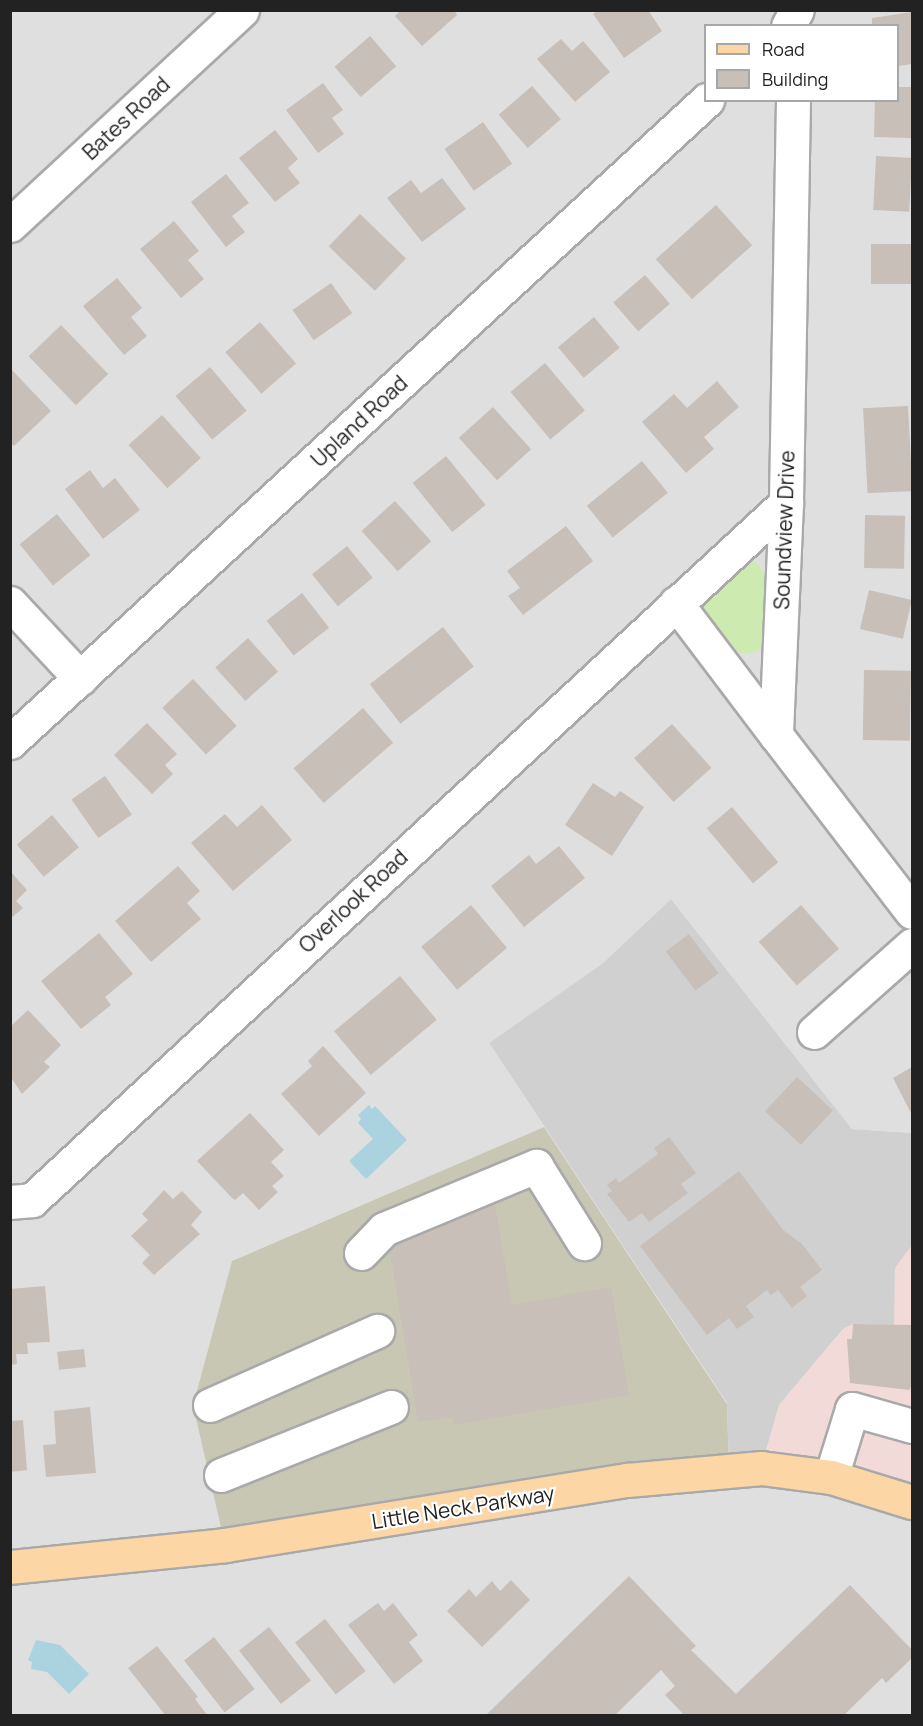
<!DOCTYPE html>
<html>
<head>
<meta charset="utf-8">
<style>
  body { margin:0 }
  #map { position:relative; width:923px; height:1726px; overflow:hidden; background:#f2efe9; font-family:Manrope,sans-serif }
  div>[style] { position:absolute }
  .residential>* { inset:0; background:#e0dfdf }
  .commercial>* { inset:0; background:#f2dad9 }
  .religious>* { inset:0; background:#d0d0d0 }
  .construction>* { inset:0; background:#c7c7b4 }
  .grass>* { inset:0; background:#cdebb0 }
  .water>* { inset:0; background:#aad3df }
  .building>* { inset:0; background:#c7bfb8; transform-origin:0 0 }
  .roads { filter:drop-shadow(2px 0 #a9a9a9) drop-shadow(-2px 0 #a9a9a9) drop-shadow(0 2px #a9a9a9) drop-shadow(0 -2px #a9a9a9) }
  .minor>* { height:33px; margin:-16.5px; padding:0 16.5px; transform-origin:16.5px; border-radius:16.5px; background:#fff }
  .major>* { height:33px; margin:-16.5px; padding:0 16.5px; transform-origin:16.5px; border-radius:16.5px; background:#fcd6a4 }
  span { translate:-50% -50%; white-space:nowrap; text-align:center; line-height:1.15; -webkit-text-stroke:4.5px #fff; paint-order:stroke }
  .street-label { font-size:21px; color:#222 }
  .frame { position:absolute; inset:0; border:12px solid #222; pointer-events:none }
  .legend { position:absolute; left:704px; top:24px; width:195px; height:78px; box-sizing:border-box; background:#fff; border:2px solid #a7a7a7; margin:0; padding:8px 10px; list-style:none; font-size:18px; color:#222 }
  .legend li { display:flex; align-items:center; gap:12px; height:30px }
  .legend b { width:30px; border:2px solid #a7a7a7 }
</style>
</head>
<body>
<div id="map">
  <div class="residential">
    <div style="clip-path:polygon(evenodd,10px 11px,912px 11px,912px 1133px,852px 1129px,671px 899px,603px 963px,489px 1043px,544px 1127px,232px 1261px,193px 1405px,761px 1468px,912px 1502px,912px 1715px,11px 1715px,10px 11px,706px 26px,898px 26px,898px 100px,706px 100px,706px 26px)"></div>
  </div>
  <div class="commercial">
    <div style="clip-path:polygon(912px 1245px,912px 1502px,761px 1468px,779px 1405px,843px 1329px,853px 1324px,893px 1325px,895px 1268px)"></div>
  </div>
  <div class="religious">
    <div style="clip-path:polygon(671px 899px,852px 1129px,912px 1133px,912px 1245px,895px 1268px,894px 1325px,853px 1324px,843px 1329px,779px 1405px,761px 1468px,729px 1471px,727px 1403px,489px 1043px,603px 963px)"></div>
  </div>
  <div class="construction">
    <div style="clip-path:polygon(544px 1127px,727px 1404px,729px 1471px,225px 1545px,193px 1405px,232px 1261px)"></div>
  </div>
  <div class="grass">
    <div style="clip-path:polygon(755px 561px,768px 578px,765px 641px,758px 651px,745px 654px,738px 652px,704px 609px,703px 599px,742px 562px)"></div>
  </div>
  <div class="water">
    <div style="clip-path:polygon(369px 1105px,372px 1109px,375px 1106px,407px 1140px,366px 1179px,349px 1161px,373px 1139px,358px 1123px,361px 1119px,358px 1115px)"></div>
    <div style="clip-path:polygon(36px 1640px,60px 1645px,89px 1674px,69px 1694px,47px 1672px,31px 1669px,32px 1662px,28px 1660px)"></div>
  </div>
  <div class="building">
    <div style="clip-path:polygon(401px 10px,454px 10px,457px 15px,422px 46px,395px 16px)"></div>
    <div style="clip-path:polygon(598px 10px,648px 10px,662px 31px,624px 58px,593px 14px)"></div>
    <div style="clip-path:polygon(912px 12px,912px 64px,898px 66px,898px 26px,872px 26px,872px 18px)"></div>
    <div style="left:370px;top:36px;width:40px;height:47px;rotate:49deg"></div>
    <div style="clip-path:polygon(561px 39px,572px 51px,583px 41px,610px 72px,575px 102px,537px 59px)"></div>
    <div style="clip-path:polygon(323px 83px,343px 110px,332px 118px,344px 134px,318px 153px,286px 110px)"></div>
    <div style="left:532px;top:86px;width:44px;height:44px;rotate:49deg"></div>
    <div style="clip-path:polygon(898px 87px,912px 87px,912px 138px,874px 137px,875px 100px,898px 100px)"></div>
    <div style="left:483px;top:122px;width:51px;height:47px;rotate:55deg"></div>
    <div style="clip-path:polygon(275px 130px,298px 159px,288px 168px,300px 183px,275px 202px,239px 158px)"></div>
    <div style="left:876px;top:156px;width:36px;height:54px;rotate:3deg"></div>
    <div style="clip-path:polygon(226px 174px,249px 203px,232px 216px,245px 232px,226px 247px,191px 202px)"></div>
    <div style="clip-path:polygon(442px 178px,466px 209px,422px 242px,387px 198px,411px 180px,421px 193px)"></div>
    <div style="left:716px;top:205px;width:54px;height:81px;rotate:48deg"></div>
    <div style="left:360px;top:214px;width:64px;height:45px;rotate:44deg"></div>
    <div style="clip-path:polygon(174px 221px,199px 251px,188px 260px,204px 279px,181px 298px,140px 249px)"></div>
    <div style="left:871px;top:244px;width:41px;height:40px"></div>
    <div style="left:645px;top:275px;width:38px;height:42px;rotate:49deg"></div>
    <div style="clip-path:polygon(117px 278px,142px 308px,131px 317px,147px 336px,124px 355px,83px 306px)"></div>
    <div style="left:331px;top:283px;width:37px;height:47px;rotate:55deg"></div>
    <div style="left:594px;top:317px;width:40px;height:47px;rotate:50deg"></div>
    <div style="left:260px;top:322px;width:55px;height:46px;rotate:49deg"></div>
    <div style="left:61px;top:325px;width:68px;height:45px;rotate:46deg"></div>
    <div style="left:545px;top:363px;width:62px;height:45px;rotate:50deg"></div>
    <div style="left:210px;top:367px;width:57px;height:45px;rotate:50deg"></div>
    <div style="clip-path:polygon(10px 368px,51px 411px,14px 446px,10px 442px)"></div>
    <div style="clip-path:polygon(717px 381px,739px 407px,704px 437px,714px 449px,686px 473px,642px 422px,674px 394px,687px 408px)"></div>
    <div style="left:908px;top:406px;width:85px;height:45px;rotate:87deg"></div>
    <div style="left:493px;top:407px;width:57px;height:46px;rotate:48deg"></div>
    <div style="left:162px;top:415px;width:58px;height:45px;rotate:48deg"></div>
    <div style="left:446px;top:456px;width:63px;height:43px;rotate:51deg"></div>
    <div style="left:642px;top:461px;width:41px;height:71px;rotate:51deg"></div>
    <div style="clip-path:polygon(90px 470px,103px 488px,115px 478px,140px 510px,103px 539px,65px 489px)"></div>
    <div style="left:395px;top:501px;width:54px;height:45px;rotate:48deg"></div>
    <div style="left:57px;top:514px;width:53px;height:48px;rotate:51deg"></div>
    <div style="left:865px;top:515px;width:40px;height:53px;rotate:1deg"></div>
    <div style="clip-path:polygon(566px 526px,593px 561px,523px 615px,508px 596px,520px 588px,507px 571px)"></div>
    <div style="left:347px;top:546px;width:41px;height:45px;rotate:51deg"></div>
    <div style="left:869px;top:590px;width:44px;height:40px;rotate:13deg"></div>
    <div style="left:302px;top:593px;width:44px;height:45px;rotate:52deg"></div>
    <div style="left:443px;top:627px;width:50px;height:93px;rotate:52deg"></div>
    <div style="left:248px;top:638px;width:45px;height:44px;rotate:48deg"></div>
    <div style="left:864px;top:670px;width:47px;height:70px;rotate:1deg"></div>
    <div style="left:193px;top:679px;width:64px;height:42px;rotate:47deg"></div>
    <div style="left:363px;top:708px;width:46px;height:92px;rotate:49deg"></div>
    <div style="clip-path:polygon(147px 723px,177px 754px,165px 765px,173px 774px,152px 794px,114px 755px)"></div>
    <div style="left:672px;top:724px;width:59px;height:51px;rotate:48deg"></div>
    <div style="left:105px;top:776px;width:47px;height:41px;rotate:55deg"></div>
    <div style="clip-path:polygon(593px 783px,615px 797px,620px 791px,644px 807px,612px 856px,565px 825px)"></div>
    <div style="clip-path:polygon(262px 805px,292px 840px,233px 891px,191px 843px,225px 814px,237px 827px)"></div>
    <div style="left:732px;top:807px;width:72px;height:33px;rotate:50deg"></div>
    <div style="left:52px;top:815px;width:42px;height:46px;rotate:50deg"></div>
    <div style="clip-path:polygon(559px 846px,585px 878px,524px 927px,491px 886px,529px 855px,536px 864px)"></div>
    <div style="clip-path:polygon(178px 866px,200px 891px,187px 903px,201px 919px,151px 962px,115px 921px)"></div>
    <div style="clip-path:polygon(10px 871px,27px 890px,16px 901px,23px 908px,10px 919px)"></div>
    <div style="left:471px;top:905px;width:56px;height:65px;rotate:50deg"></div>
    <div style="left:801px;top:905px;width:58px;height:56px;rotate:49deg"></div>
    <div style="clip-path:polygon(99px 933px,133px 974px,105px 997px,111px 1005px,81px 1029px,41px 981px)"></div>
    <div style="left:689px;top:934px;width:49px;height:29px;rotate:53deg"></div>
    <div style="left:400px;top:976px;width:57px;height:86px;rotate:50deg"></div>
    <div style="clip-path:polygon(28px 1010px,61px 1045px,44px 1062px,50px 1067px,22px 1094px,10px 1076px,10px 1027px)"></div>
    <div style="clip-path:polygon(323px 1046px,366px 1093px,319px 1136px,281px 1094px,312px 1066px,308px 1061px)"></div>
    <div style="clip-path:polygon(912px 1067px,912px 1115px,893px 1078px)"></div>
    <div style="left:797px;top:1077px;width:49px;height:47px;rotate:43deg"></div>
    <div style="clip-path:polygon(250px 1113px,284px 1150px,271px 1162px,284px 1176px,272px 1186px,278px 1192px,259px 1210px,243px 1193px,235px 1200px,232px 1198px,197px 1161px)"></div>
    <div style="clip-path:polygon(669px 1137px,696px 1173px,681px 1184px,688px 1193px,649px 1222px,642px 1213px,629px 1222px,607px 1194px,612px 1191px,607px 1185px,616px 1178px,619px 1183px,658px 1154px,654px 1148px)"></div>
    <div style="clip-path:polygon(739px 1171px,783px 1230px,802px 1244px,822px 1270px,800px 1287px,807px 1296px,792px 1308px,778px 1290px,771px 1295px,767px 1290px,746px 1306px,754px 1317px,737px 1329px,729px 1318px,707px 1335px,640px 1246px)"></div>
    <div style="clip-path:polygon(164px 1190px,173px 1199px,182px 1191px,202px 1212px,191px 1225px,200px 1234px,154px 1275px,142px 1263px,150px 1255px,131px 1236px,148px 1220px,142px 1214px)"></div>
    <div style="clip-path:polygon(495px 1205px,512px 1305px,611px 1287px,629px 1395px,454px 1425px,453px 1417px,418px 1422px,388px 1240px)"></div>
    <div style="clip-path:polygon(45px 1286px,50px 1342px,27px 1343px,28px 1354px,16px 1354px,17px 1364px,10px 1365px,10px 1289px)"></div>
    <div style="clip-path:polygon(853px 1324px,912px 1325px,912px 1385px,909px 1390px,850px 1383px,847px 1339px,852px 1339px)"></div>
    <div style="left:84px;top:1349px;width:18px;height:27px;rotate:84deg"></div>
    <div style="clip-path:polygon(90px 1407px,96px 1473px,46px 1477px,43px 1445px,56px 1444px,54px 1411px)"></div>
    <div style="clip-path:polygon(23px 1420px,27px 1470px,10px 1472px,10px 1421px)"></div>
    <div style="clip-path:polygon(629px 1576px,696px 1646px,691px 1650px,736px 1694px,850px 1585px,912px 1650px,912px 1658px,886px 1683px,882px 1678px,843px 1716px,685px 1716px,665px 1695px,675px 1686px,661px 1670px,614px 1716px,485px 1716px)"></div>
    <div style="clip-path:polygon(511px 1580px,530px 1600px,482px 1647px,447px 1611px,469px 1589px,476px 1597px,492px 1581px,500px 1591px)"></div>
    <div style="clip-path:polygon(378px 1603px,384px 1611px,393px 1603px,418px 1635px,409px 1642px,423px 1661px,394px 1684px,348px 1625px)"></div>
    <div style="left:325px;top:1619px;width:66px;height:38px;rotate:52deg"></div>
    <div style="left:269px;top:1627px;width:68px;height:38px;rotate:52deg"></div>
    <div style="left:214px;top:1637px;width:66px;height:38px;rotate:52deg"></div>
    <div style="clip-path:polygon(157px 1646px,198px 1697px,195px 1699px,208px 1716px,166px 1716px,128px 1668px)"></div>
  </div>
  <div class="roads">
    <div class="minor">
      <div style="left:788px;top:26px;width:18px;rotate:-61deg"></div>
      <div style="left:793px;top:100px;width:403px;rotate:91deg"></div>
      <div style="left:786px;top:503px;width:232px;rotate:92.5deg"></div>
      <div style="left:776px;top:735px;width:223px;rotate:52.5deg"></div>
      <div style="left:10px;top:225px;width:316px;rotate:-42.8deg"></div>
      <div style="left:10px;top:603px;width:103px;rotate:47deg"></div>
      <div style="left:676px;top:603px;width:166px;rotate:52.9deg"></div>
      <div style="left:10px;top:742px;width:948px;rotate:-42.65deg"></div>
      <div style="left:814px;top:1032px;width:131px;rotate:-41.6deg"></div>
      <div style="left:10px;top:1202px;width:22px;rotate:-5deg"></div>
      <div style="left:32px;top:1200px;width:1027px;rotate:-42.75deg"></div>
      <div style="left:361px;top:1253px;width:33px;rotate:-46deg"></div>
      <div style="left:384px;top:1229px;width:165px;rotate:-22.5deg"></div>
      <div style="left:536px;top:1166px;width:91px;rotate:58.1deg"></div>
      <div style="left:210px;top:1405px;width:183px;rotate:-23.9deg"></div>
      <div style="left:221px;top:1475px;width:183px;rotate:-21.8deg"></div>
      <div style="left:831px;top:1477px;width:71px;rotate:-72.8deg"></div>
      <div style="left:852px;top:1409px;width:62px;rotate:15.8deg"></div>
    </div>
    <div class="major">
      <div style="left:10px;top:1567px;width:216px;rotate:-5.8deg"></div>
      <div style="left:225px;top:1545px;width:407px;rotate:-9.2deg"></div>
      <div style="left:627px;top:1480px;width:135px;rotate:-5.1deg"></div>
      <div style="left:761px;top:1468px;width:71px;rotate:7.3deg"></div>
      <div style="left:831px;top:1477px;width:85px;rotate:17.2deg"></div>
    </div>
  </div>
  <div class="street-label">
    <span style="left:126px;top:118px;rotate:-43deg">Bates Road</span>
    <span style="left:359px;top:421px;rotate:-43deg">Upland Road</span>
    <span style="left:784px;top:530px;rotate:-88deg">Soundview Drive</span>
    <span style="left:353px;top:901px;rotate:-43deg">Overlook Road</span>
    <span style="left:463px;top:1507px;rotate:-9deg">Little Neck Parkway</span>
  </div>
  <div class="frame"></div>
  <ul class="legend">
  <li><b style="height:8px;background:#fcd6a4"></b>Road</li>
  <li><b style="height:16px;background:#c7bfb8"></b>Building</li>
  </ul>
</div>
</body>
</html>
